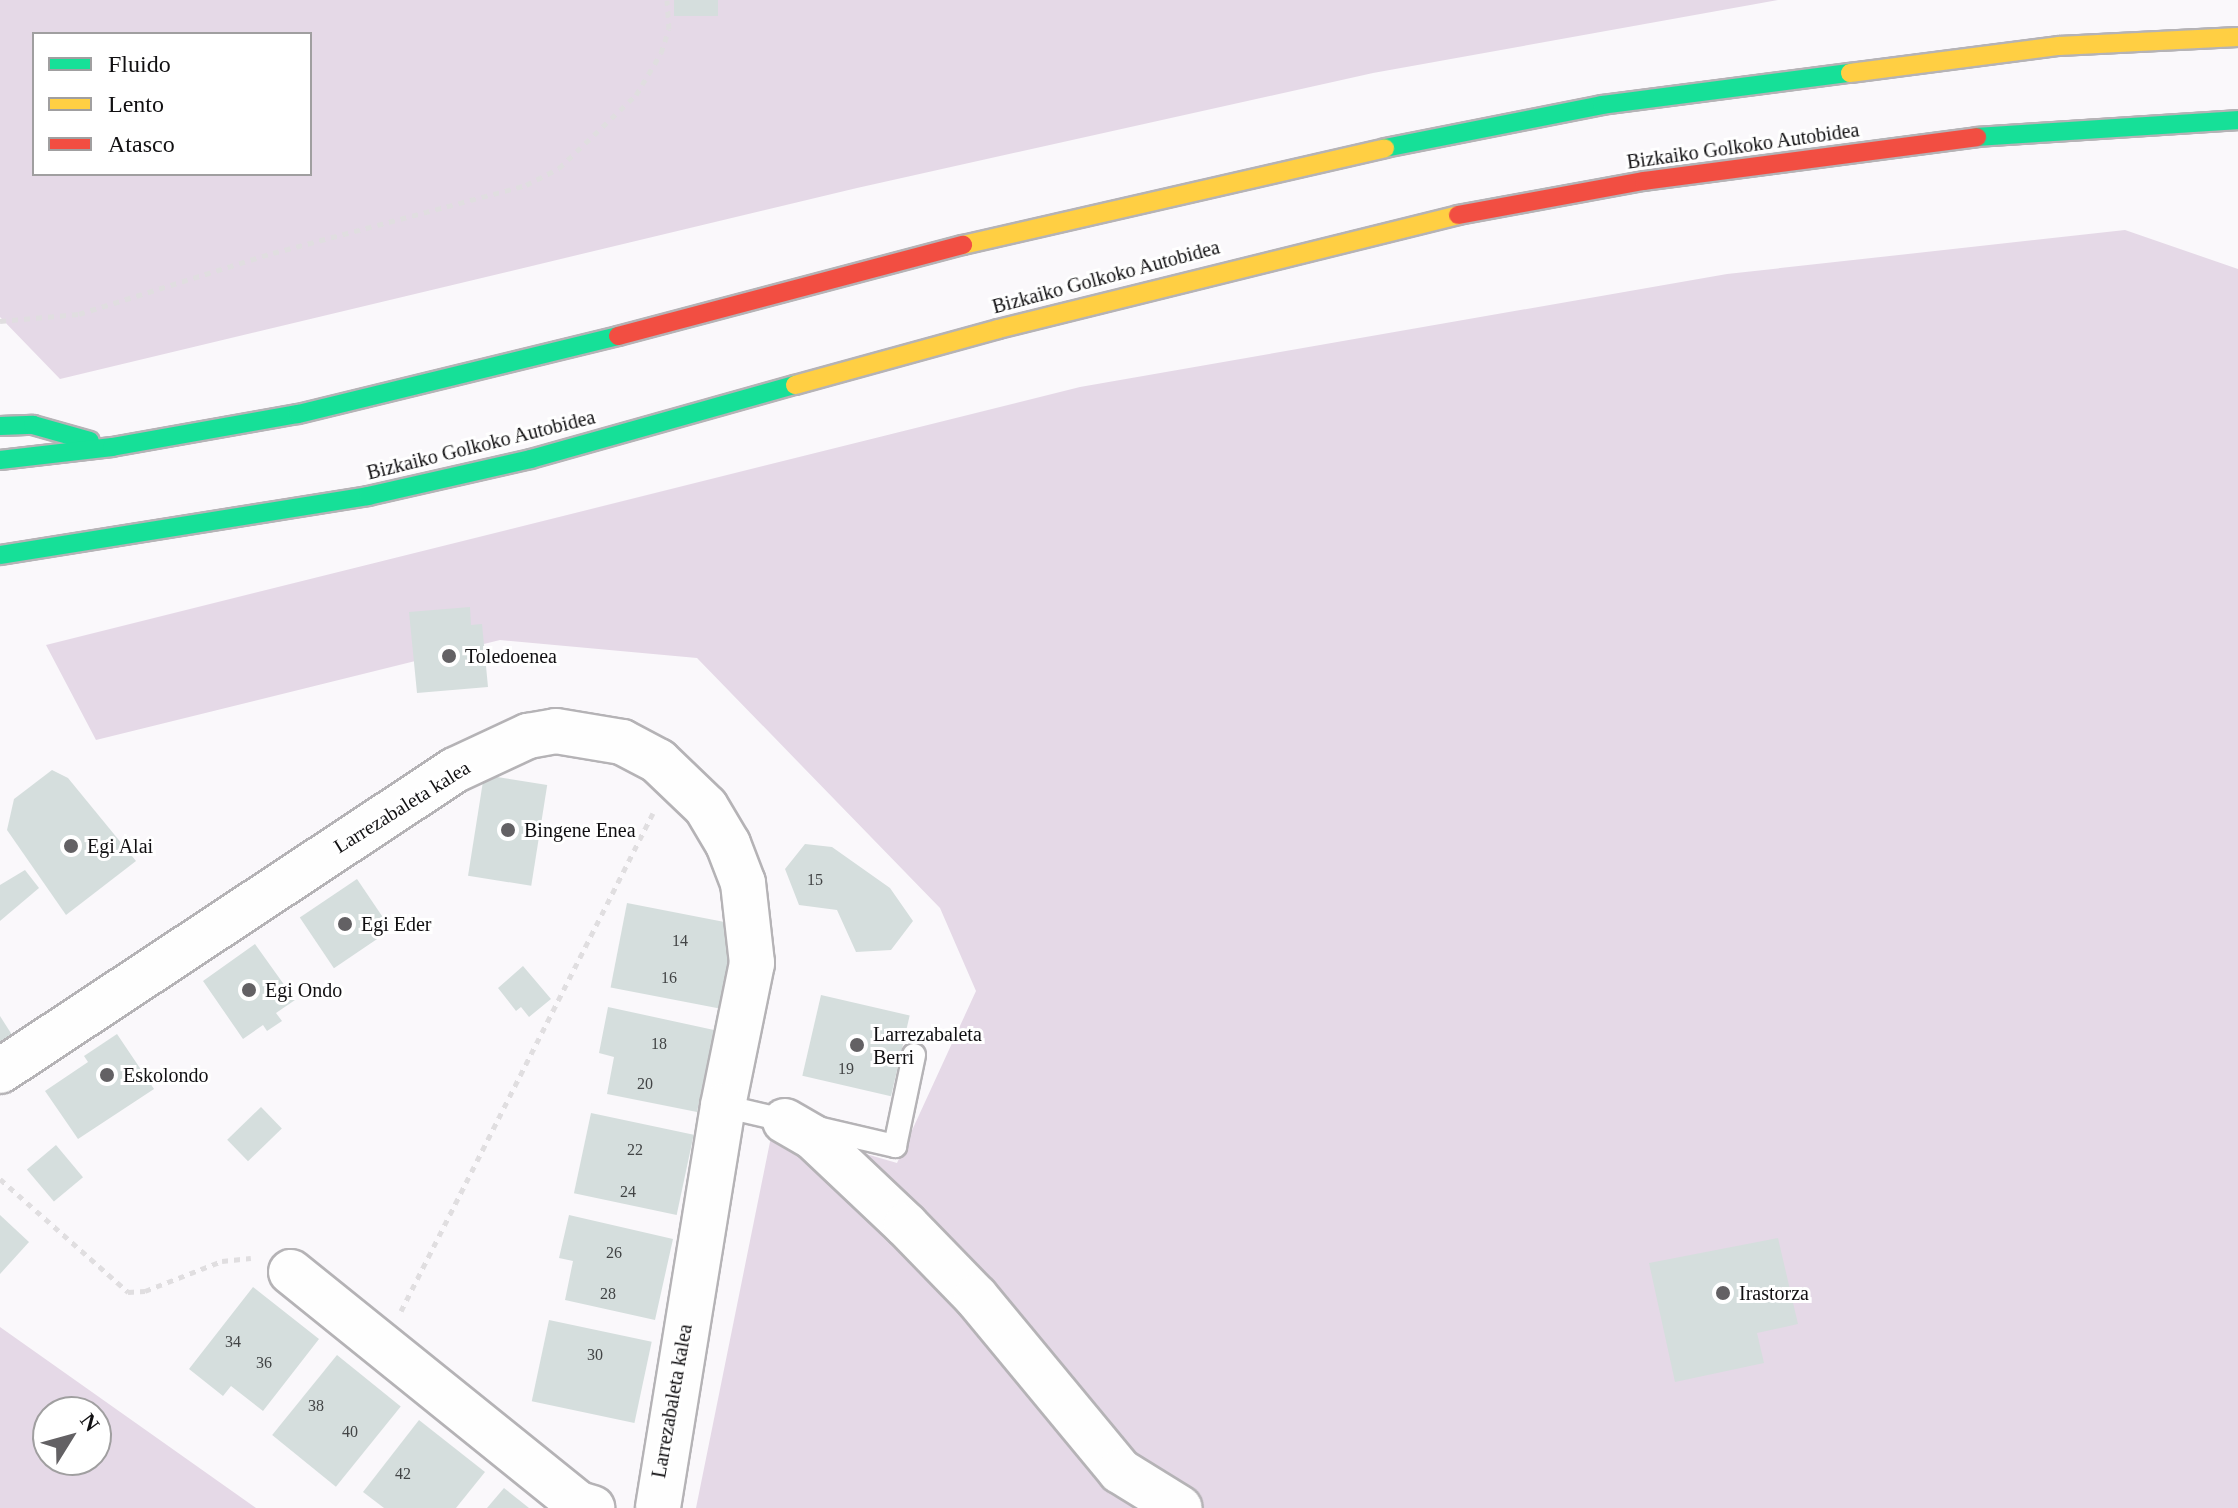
<!DOCTYPE html>
<html>
<head>
<meta charset="utf-8">
<style>
  body { margin:0 }
  #map { position:relative; width:2238px; height:1508px; overflow:hidden; background:#faf8fb; font-family:Georgia,serif }
  div>[style] { position:absolute }
  .green>* { inset:0; background:#e5d9e7 }
  .building>* { inset:0; background:#d5dedd; transform-origin:0 0 }
  .path>* { height:5px; margin-top:-2.5px; transform-origin:0; background:repeating-linear-gradient(90deg,#e0dee0 0 6px,transparent 0 12px) }
  .roads { filter:drop-shadow(2px 0 #b5b3b6) drop-shadow(-2px 0 #b5b3b6) drop-shadow(0 2px #b5b3b6) drop-shadow(0 -2px #b5b3b6) }
  .lane>* { height:22px; margin:-11px; padding:0 11px; transform-origin:11px; border-radius:11px; background:#fefefe }
  .street>* { height:44px; margin:-22px; padding:0 22px; transform-origin:22px; border-radius:22px; background:#fefefe }
  .fast>* { height:18px; margin:-9px; padding:0 9px; transform-origin:9px; border-radius:9px; background:#16e098 }
  .slow>* { height:18px; margin:-9px; padding:0 9px; transform-origin:9px; border-radius:9px; background:#ffcf43 }
  .jam>* { height:18px; margin:-9px; padding:0 9px; transform-origin:9px; border-radius:9px; background:#f24e42 }
  .dots>* { width:22px; height:22px; translate:-50% -50%; box-sizing:border-box; border:4px solid #fff; border-radius:50% }
  span { translate:-50% -50%; white-space:nowrap; text-align:center; line-height:1.15; -webkit-text-stroke:6px #fff; paint-order:stroke }
  .number-label { font-size:16px; color:#424445 }
  .number-label span { -webkit-text-stroke-width:0 }
  .street-label { font-size:20px; color:#111012 }
  .poi-label { font-size:20px; color:#111012 }
  .left { translate:0 -50%; text-align:left }
  .legend { position:absolute; left:32px; top:32px; width:280px; height:144px; box-sizing:border-box; background:#fff; border:2px solid #a09fa0; margin:0; padding:10px 14px; list-style:none; font-size:24px; color:#111012 }
  .legend li { display:flex; align-items:center; gap:16px; height:40px }
  .legend b { width:40px; border:2px solid #a09fa0 }
  .north { position:absolute; left:32px; top:1396px; width:80px; height:80px; box-sizing:border-box; background:#fff; border:2px solid #a09fa0; border-radius:50%; rotate:53deg; font-size:22px; font-weight:700; line-height:32px; text-align:center; color:#111012 }
  .north::after { content:''; display:block; margin:auto; width:28px; height:36px; background:#636164; clip-path:polygon(50% 0,100% 100%,50% 72%,0 100%) }
</style>
</head>
<body>
<div id="map">
  <div class="green">
    <div style="clip-path:polygon(evenodd,0 0,1778px 0,1373px 73px,857px 188px,60px 379px,0 317px,0 0,34px 34px,310px 34px,310px 174px,34px 174px,34px 34px)"></div>
    <div style="clip-path:polygon(2125px 230px,2238px 269px,2238px 1508px,696px 1508px,773px 1127px,897px 1163px,976px 991px,940px 908px,697px 658px,500px 640px,96px 740px,46px 645px,1080px 387px,1727px 274px)"></div>
    <div style="clip-path:polygon(evenodd,0 1327px,256px 1508px,0 1508px,0 1327px,48px 1412px,96px 1412px,96px 1460px,48px 1460px,48px 1412px)"></div>
  </div>
  <div class="building">
    <div style="left:674px;top:0;width:44px;height:16px"></div>
    <div style="clip-path:polygon(470px 607px,471px 625px,482px 624px,488px 687px,417px 693px,409px 612px)"></div>
    <div style="clip-path:polygon(52px 770px,68px 778px,136px 861px,66px 915px,7px 830px,14px 799px)"></div>
    <div style="left:484px;top:775px;width:64px;height:102px;rotate:9deg"></div>
    <div style="clip-path:polygon(805px 844px,832px 847px,890px 888px,913px 921px,891px 950px,856px 952px,837px 910px,799px 905px,785px 869px)"></div>
    <div style="clip-path:polygon(25px 870px,39px 888px,0 921px,0 885px)"></div>
    <div style="left:357px;top:879px;width:61px;height:69px;rotate:56deg"></div>
    <div style="left:627px;top:903px;width:111px;height:86px;rotate:11deg"></div>
    <div style="clip-path:polygon(255px 944px,295px 1000px,276px 1013px,282px 1021px,267px 1031px,263px 1025px,243px 1039px,203px 981px)"></div>
    <div style="clip-path:polygon(523px 966px,551px 999px,529px 1017px,521px 1007px,516px 1011px,498px 988px)"></div>
    <div style="left:821px;top:995px;width:91px;height:83px;rotate:13deg"></div>
    <div style="clip-path:polygon(608px 1007px,714px 1030px,697px 1112px,607px 1094px,614px 1057px,599px 1053px)"></div>
    <div style="clip-path:polygon(0 1016px,14px 1038px,0 1047px)"></div>
    <div style="clip-path:polygon(117px 1034px,154px 1089px,78px 1139px,45px 1091px,88px 1062px,84px 1056px)"></div>
    <div style="left:261px;top:1107px;width:30px;height:47px;rotate:46deg"></div>
    <div style="left:591px;top:1113px;width:105px;height:82px;rotate:12deg"></div>
    <div style="left:56px;top:1145px;width:42px;height:38px;rotate:50deg"></div>
    <div style="clip-path:polygon(0 1215px,29px 1242px,0 1274px)"></div>
    <div style="clip-path:polygon(569px 1215px,673px 1239px,655px 1320px,565px 1300px,573px 1261px,559px 1258px)"></div>
    <div style="clip-path:polygon(1778px 1238px,1798px 1324px,1757px 1333px,1764px 1363px,1675px 1382px,1649px 1263px)"></div>
    <div style="clip-path:polygon(253px 1287px,319px 1339px,263px 1411px,231px 1386px,223px 1396px,189px 1369px)"></div>
    <div style="left:549px;top:1320px;width:105px;height:83px;rotate:12deg"></div>
    <div style="left:337px;top:1355px;width:82px;height:103px;rotate:39deg"></div>
    <div style="clip-path:polygon(419px 1420px,485px 1472px,456px 1508px,384px 1508px,363px 1492px)"></div>
    <div style="clip-path:polygon(504px 1488px,529px 1508px,487px 1508px)"></div>
  </div>
  <div class="path">
    <div style="left:0;top:321px;width:79px;rotate:-5.1deg"></div>
    <div style="left:79px;top:314px;width:203px;rotate:-17.5deg"></div>
    <div style="left:273px;top:253px;width:262px;rotate:-15deg"></div>
    <div style="left:526px;top:185px;width:37px;rotate:-27deg"></div>
    <div style="left:559px;top:168px;width:106px;rotate:-43.5deg"></div>
    <div style="left:636px;top:95px;width:49px;rotate:-59.2deg"></div>
    <div style="left:661px;top:53px;width:25px;rotate:-72deg"></div>
    <div style="left:669px;top:29px;width:29px;rotate:-94deg"></div>
    <div style="left:0;top:1179px;width:171px;rotate:41.4deg"></div>
    <div style="left:128px;top:1292px;width:17px;rotate:-3deg"></div>
    <div style="left:145px;top:1291px;width:83px;rotate:-21.3deg"></div>
    <div style="left:222px;top:1261px;width:29px;rotate:-6deg"></div>
    <div style="left:401px;top:1311px;width:558px;rotate:-63.16deg"></div>
  </div>
  <div class="roads">
    <div class="lane">
      <div style="left:723px;top:1106px;width:177px;rotate:13.1deg"></div>
      <div style="left:895px;top:1146px;width:93px;rotate:-78.2deg"></div>
    </div>
    <div class="street">
      <div style="left:0;top:1071px;width:546px;rotate:-33.49deg"></div>
      <div style="left:455px;top:770px;width:81px;rotate:-25deg"></div>
      <div style="left:528px;top:736px;width:28px;rotate:-10deg"></div>
      <div style="left:556px;top:731px;width:67px;rotate:9.5deg"></div>
      <div style="left:622px;top:742px;width:41px;rotate:27.8deg"></div>
      <div style="left:658px;top:761px;width:66px;rotate:43.8deg"></div>
      <div style="left:706px;top:807px;width:43px;rotate:59.3deg"></div>
      <div style="left:728px;top:844px;width:42px;rotate:69deg"></div>
      <div style="left:743px;top:883px;width:81px;rotate:83.6deg"></div>
      <div style="left:752px;top:963px;width:146px;rotate:101.5deg"></div>
      <div style="left:723px;top:1106px;width:407px;rotate:99.2deg"></div>
      <div style="left:785px;top:1121px;width:34px;rotate:30deg"></div>
      <div style="left:814px;top:1138px;width:127px;rotate:43.4deg"></div>
      <div style="left:906px;top:1225px;width:100px;rotate:45.8deg"></div>
      <div style="left:976px;top:1297px;width:226px;rotate:50.4deg"></div>
      <div style="left:1120px;top:1471px;width:70px;rotate:31.7deg"></div>
      <div style="left:291px;top:1272px;width:370px;rotate:38.9deg"></div>
      <div style="left:579px;top:1504px;width:14px;rotate:17deg"></div>
    </div>
    <div class="fast">
      <div style="left:1977px;top:137px;width:262px;rotate:-3.7deg"></div>
      <div style="left:1385px;top:148px;width:221px;rotate:-11.2deg"></div>
      <div style="left:1602px;top:105px;width:250px;rotate:-7.4deg"></div>
      <div style="left:0;top:426px;width:33px;rotate:-2deg"></div>
      <div style="left:33px;top:425px;width:59px;rotate:15.7deg"></div>
      <div style="left:0;top:460px;width:113px;rotate:-6.6deg"></div>
      <div style="left:112px;top:447px;width:189px;rotate:-10.1deg"></div>
      <div style="left:298px;top:414px;width:329px;rotate:-13.7deg"></div>
      <div style="left:0;top:555px;width:373px;rotate:-9.1deg"></div>
      <div style="left:368px;top:496px;width:167px;rotate:-12.8deg"></div>
      <div style="left:531px;top:459px;width:274px;rotate:-15.7deg"></div>
    </div>
    <div class="slow">
      <div style="left:1850px;top:73px;width:211px;rotate:-7.4deg"></div>
      <div style="left:2059px;top:46px;width:179px;rotate:-2.9deg"></div>
      <div style="left:963px;top:245px;width:433px;rotate:-12.9deg"></div>
      <div style="left:795px;top:385px;width:211px;rotate:-15.4deg"></div>
      <div style="left:998px;top:329px;width:474px;rotate:-13.9deg"></div>
    </div>
    <div class="jam">
      <div style="left:1458px;top:215px;width:189px;rotate:-10.4deg"></div>
      <div style="left:1644px;top:181px;width:336px;rotate:-7.5deg"></div>
      <div style="left:618px;top:336px;width:357px;rotate:-14.8deg"></div>
    </div>
  </div>
  <div class="dots">
    <div style="left:449px;top:656px;background:#636164"></div>
    <div style="left:508px;top:830px;background:#636164"></div>
    <div style="left:71px;top:846px;background:#636164"></div>
    <div style="left:345px;top:924px;background:#636164"></div>
    <div style="left:249px;top:990px;background:#636164"></div>
    <div style="left:857px;top:1045px;background:#636164"></div>
    <div style="left:107px;top:1075px;background:#636164"></div>
    <div style="left:1723px;top:1293px;background:#636164"></div>
  </div>
  <div class="number-label">
    <span style="left:815px;top:880px">15</span>
    <span style="left:680px;top:941px">14</span>
    <span style="left:669px;top:978px">16</span>
    <span style="left:659px;top:1044px">18</span>
    <span style="left:846px;top:1069px">19</span>
    <span style="left:645px;top:1084px">20</span>
    <span style="left:635px;top:1150px">22</span>
    <span style="left:628px;top:1192px">24</span>
    <span style="left:614px;top:1253px">26</span>
    <span style="left:608px;top:1294px">28</span>
    <span style="left:233px;top:1342px">34</span>
    <span style="left:595px;top:1355px">30</span>
    <span style="left:264px;top:1363px">36</span>
    <span style="left:316px;top:1406px">38</span>
    <span style="left:350px;top:1432px">40</span>
    <span style="left:403px;top:1474px">42</span>
  </div>
  <div class="street-label">
    <span style="left:1743px;top:146px;rotate:-8deg">Bizkaiko Golkoko Autobidea</span>
    <span style="left:1106px;top:277px;rotate:-15deg">Bizkaiko Golkoko Autobidea</span>
    <span style="left:481px;top:445px;rotate:-14deg">Bizkaiko Golkoko Autobidea</span>
    <span style="left:402px;top:807px;rotate:-32deg">Larrezabaleta kalea</span>
    <span style="left:672px;top:1401px;rotate:-80deg">Larrezabaleta kalea</span>
  </div>
  <div class="poi-label">
    <span class="left" style="left:465px;top:656px">Toledoenea</span>
    <span class="left" style="left:524px;top:830px">Bingene Enea</span>
    <span class="left" style="left:87px;top:846px">Egi Alai</span>
    <span class="left" style="left:361px;top:924px">Egi Eder</span>
    <span class="left" style="left:265px;top:990px">Egi Ondo</span>
    <span class="left" style="left:873px;top:1046px">Larrezabaleta<br>Berri</span>
    <span class="left" style="left:123px;top:1075px">Eskolondo</span>
    <span class="left" style="left:1739px;top:1293px">Irastorza</span>
  </div>
  <ul class="legend">
  <li><b style="height:10px;background:#16e098"></b>Fluido</li>
  <li><b style="height:10px;background:#ffcf43"></b>Lento</li>
  <li><b style="height:10px;background:#f24e42"></b>Atasco</li>
  </ul>
  <div class="north">N</div>
</div>
</body>
</html>
